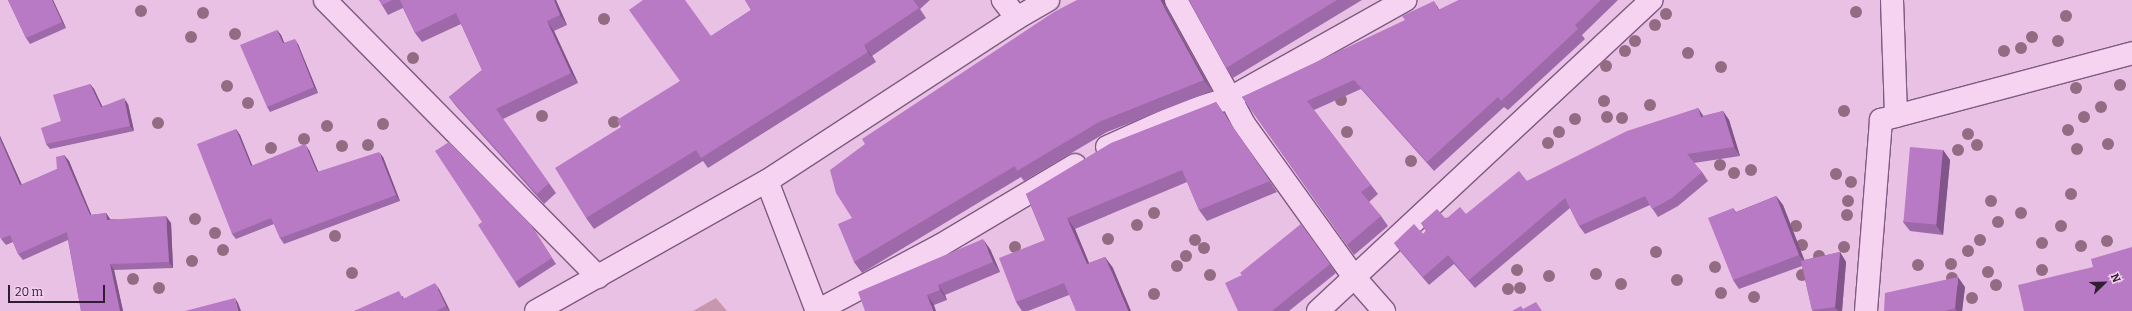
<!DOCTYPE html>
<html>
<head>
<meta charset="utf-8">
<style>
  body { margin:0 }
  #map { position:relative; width:2132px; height:311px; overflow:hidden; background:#e9c1e4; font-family:Bitter,serif }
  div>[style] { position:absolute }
  .green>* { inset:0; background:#c697ad }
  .roads { filter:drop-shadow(1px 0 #7f5a81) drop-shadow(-1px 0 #7f5a81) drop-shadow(0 1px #7f5a81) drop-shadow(0 -1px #7f5a81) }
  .minor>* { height:22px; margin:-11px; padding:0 11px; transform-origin:11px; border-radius:11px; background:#f5d3f1 }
  .tertiary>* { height:22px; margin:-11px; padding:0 11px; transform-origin:11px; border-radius:11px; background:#f5d3f1 }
  .trees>* { width:12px; height:12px; margin:-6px; border-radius:50%; background:#936c83 }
  .wall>* { inset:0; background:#9e69a9 }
  .shaded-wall>* { inset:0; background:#815589 }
  .building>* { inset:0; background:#b87ac4; transform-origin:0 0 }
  span { translate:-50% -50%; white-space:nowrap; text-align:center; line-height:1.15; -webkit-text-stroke:3px #f1d0ed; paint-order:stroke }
  .north { position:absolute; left:2084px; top:263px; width:40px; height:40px; -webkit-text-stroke:3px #f1d0ed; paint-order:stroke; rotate:67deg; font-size:11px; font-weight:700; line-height:16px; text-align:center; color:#301d32 }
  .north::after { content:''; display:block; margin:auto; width:14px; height:18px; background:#301d32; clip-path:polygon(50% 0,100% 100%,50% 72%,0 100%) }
  .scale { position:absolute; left:8px; top:285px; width:97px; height:18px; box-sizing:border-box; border:2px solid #301d32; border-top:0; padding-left:5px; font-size:12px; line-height:14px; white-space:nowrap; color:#301d32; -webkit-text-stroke:3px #f1d0ed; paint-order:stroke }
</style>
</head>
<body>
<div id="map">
  <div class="green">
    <div style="clip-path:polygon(716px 298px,727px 311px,693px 311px)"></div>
  </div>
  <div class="roads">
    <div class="minor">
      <div style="left:325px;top:0;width:389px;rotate:45.4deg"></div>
      <div style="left:1892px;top:0;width:116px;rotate:88deg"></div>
      <div style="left:1017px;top:18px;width:36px;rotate:-30deg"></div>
      <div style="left:1107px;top:147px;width:85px;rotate:-24.2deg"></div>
      <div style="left:1185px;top:112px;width:47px;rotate:-17.3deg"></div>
      <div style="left:1230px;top:98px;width:112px;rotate:-118.9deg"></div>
      <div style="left:817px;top:311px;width:140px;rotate:-28deg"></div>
      <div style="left:941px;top:245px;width:156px;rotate:-30.8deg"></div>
      <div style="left:1318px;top:311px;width:456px;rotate:-43deg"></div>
      <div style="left:1384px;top:311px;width:45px;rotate:-131.4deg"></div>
      <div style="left:1354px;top:277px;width:188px;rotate:-125.7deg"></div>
      <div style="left:1244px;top:124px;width:30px;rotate:-118deg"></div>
      <div style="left:1230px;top:98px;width:201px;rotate:-29.2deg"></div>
      <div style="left:1866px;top:311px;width:192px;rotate:-85.5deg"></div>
      <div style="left:1881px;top:120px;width:260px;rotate:-14.9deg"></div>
    </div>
    <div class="tertiary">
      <div style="left:767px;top:181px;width:139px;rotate:69deg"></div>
      <div style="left:536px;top:311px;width:265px;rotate:-29.4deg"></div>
      <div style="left:767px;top:181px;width:298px;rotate:-33.1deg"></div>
      <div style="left:1017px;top:18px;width:23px;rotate:-128deg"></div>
    </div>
  </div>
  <div class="trees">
    <div style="left:141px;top:11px"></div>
    <div style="left:1856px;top:12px"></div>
    <div style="left:203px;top:13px"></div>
    <div style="left:1666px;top:14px"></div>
    <div style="left:2066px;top:16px"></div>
    <div style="left:604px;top:19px"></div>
    <div style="left:1655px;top:25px"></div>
    <div style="left:235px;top:34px"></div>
    <div style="left:191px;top:37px"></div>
    <div style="left:2032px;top:37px"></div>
    <div style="left:1635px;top:41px"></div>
    <div style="left:2058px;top:41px"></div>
    <div style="left:2021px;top:48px"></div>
    <div style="left:1625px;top:51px"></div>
    <div style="left:2004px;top:51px"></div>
    <div style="left:1688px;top:53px"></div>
    <div style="left:413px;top:58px"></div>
    <div style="left:1606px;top:66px"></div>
    <div style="left:1721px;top:67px"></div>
    <div style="left:2120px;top:85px"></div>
    <div style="left:227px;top:86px"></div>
    <div style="left:2076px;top:88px"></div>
    <div style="left:1341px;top:100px"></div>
    <div style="left:1604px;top:101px"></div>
    <div style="left:248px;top:103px"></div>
    <div style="left:1650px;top:105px"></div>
    <div style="left:2101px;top:107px"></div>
    <div style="left:1844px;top:111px"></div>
    <div style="left:542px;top:116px"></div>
    <div style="left:1607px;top:117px"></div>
    <div style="left:2084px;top:117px"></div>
    <div style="left:1622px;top:118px"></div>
    <div style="left:1575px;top:119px"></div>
    <div style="left:614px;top:122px"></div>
    <div style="left:158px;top:123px"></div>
    <div style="left:383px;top:124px"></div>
    <div style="left:327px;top:126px"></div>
    <div style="left:2068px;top:130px"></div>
    <div style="left:1347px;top:132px"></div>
    <div style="left:1559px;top:132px"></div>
    <div style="left:1968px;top:134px"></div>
    <div style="left:304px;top:139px"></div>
    <div style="left:1548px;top:143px"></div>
    <div style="left:2108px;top:144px"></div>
    <div style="left:368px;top:145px"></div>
    <div style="left:1977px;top:145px"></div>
    <div style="left:342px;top:146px"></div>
    <div style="left:271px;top:148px"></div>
    <div style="left:2077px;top:149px"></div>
    <div style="left:1958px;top:150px"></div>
    <div style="left:1411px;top:161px"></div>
    <div style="left:1720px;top:165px"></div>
    <div style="left:1751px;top:170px"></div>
    <div style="left:1734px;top:173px"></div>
    <div style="left:1836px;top:174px"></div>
    <div style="left:1851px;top:182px"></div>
    <div style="left:2071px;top:194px"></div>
    <div style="left:1848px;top:201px"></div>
    <div style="left:1991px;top:201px"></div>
    <div style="left:1154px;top:213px"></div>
    <div style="left:2021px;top:213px"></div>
    <div style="left:1847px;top:215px"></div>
    <div style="left:195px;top:219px"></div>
    <div style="left:1998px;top:222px"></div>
    <div style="left:1137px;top:225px"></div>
    <div style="left:1796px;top:226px"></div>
    <div style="left:2061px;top:226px"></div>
    <div style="left:215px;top:233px"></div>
    <div style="left:335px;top:236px"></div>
    <div style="left:1108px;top:239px"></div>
    <div style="left:1195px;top:240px"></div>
    <div style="left:1980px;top:240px"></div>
    <div style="left:2107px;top:241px"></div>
    <div style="left:2042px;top:243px"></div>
    <div style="left:1802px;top:245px"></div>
    <div style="left:2081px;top:246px"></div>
    <div style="left:1015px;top:247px"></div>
    <div style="left:1844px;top:247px"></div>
    <div style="left:1204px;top:248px"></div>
    <div style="left:223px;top:250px"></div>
    <div style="left:1968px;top:251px"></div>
    <div style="left:1656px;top:252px"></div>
    <div style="left:1186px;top:256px"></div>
    <div style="left:1819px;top:256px"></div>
    <div style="left:192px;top:261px"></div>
    <div style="left:1951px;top:264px"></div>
    <div style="left:1918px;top:265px"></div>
    <div style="left:1177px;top:266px"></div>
    <div style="left:1715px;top:267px"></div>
    <div style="left:1517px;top:270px"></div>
    <div style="left:2042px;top:270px"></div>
    <div style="left:1988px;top:272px"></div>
    <div style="left:352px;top:273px"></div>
    <div style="left:1596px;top:274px"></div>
    <div style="left:1210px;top:275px"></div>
    <div style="left:1802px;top:275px"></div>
    <div style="left:1549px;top:276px"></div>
    <div style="left:1952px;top:278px"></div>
    <div style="left:133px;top:279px"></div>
    <div style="left:1677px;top:280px"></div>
    <div style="left:1621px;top:284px"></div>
    <div style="left:1996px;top:285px"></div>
    <div style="left:159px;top:288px"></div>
    <div style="left:1520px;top:288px"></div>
    <div style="left:1508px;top:289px"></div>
    <div style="left:1721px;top:293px"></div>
    <div style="left:1154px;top:294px"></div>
    <div style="left:1754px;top:297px"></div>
    <div style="left:1972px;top:298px"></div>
  </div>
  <div class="wall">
    <div style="clip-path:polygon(8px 0,53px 0,66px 28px,30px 44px,26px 38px)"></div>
    <div style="clip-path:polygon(379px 0,556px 0,567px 25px,554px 31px,578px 83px,503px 119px,556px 193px,544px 204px,456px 106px,449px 97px,482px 70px,461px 24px,422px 42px,415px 33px,403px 8px,388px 15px)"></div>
    <div style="clip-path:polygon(745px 0,930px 0,920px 9px,926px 18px,872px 56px,876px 62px,708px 168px,703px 161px,594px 229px,586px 218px,621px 127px,680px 81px,711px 36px,751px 10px)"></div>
    <div style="clip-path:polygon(1189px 0,1362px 0,1233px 78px,1226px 68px)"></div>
    <div style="clip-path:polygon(1459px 0,1618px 0,1582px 35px,1585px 39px,1508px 110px,1504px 107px,1434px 171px,1361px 89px,1314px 110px,1378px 194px,1369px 202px,1381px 216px,1388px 226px,1354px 255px,1242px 97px,1440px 10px)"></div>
    <div style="clip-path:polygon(1165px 6px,1212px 91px,1107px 132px,1024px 181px,1021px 177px,862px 273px,854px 262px,852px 218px)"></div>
    <div style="clip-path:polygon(277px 30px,281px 35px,284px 43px,298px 44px,318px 93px,270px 112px,267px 107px)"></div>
    <div style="clip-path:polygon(90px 84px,94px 89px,102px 106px,128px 104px,134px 131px,50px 149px,46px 144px,61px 121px)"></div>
    <div style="clip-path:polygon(1216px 102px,1277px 192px,1207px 221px,1199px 210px,1187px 182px,1075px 229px,1089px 263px,1105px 257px,1113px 268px,1069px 295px,1028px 311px,1022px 311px,1016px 302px,1045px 240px,1026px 194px)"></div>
    <div style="clip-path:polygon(1698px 108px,1703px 116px,1723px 111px,1729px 120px,1740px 156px,1694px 163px,1702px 172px,1708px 181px,1678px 206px,1658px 217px,1650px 205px,1585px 234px,1579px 226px,1570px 208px,1475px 288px,1454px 264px,1429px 285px,1400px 251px,1394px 243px,1423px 234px,1426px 231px,1421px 223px,1466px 214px,1527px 181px)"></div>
    <div style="clip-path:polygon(236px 129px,240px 135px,252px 166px,309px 150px,318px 172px,383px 157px,400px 201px,284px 244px,280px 238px,274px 224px,236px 239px,232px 234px)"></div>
    <div style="clip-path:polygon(0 136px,22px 185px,57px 169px,64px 155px,69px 161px,91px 215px,106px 213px,110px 219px,171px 223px,173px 268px,114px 270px,123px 311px,81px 311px,68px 240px,23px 260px,18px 254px,13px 242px,6px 245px,1px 239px,0 236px)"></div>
    <div style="clip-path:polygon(1943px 150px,1950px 160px,1943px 235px,1910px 231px,1903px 222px)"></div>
    <div style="clip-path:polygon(1776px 196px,1783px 205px,1804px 260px,1840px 252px,1846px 262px,1842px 311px,1813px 311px,1812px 310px,1802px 266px,1739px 289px,1733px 280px,1733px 208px,1736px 212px)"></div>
    <div style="clip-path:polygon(1301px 224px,1336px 273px,1289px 311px,1238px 311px,1242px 275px)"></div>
    <div style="clip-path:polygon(531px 225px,556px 264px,519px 288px,515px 282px)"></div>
    <div style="clip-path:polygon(990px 249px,1000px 272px,945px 295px,947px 300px,934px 305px,865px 311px)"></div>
    <div style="clip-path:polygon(1965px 287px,1962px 311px,1884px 311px)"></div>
    <div style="clip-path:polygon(439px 289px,450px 311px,354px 311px,403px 296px,404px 299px)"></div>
  </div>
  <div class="shaded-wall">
    <div style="clip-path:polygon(52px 0,53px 0,66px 28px,62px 22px)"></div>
    <div style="clip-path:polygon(554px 0,556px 0,567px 25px,560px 15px)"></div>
    <div style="clip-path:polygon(1160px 0,1165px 0,1165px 6px,1212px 91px,1204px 80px)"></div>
    <div style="clip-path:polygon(1434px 1px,1440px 11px,1438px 10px)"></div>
    <div style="clip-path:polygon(547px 21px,554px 31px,578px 83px,571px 73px)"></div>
    <div style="clip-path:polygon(277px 30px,281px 35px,287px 49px,283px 43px)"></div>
    <div style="clip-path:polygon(295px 39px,298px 44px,318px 93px,314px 87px)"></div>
    <div style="clip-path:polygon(864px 45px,872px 56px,876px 62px,868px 52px)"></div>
    <div style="clip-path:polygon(90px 84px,94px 89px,105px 112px,101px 107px)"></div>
    <div style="clip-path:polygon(124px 98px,128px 104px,134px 131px,130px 126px)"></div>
    <div style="clip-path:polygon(1698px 108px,1704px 117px,1701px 117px)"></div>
    <div style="clip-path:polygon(1723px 111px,1729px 120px,1740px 156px,1734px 147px)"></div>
    <div style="clip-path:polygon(236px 129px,240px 135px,255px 172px,251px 166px)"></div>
    <div style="clip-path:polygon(0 136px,25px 192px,20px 185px,0 139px)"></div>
    <div style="clip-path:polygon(305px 144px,309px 150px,321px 178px,317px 172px)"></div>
    <div style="clip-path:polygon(1943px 150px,1950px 160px,1943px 235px,1936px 225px)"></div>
    <div style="clip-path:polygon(379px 152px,383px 157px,400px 201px,396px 195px)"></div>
    <div style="clip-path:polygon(64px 155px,69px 161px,94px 221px,90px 215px)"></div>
    <div style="clip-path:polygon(1776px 196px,1783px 205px,1806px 264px,1799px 255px)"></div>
    <div style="clip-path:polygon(106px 213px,110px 219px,111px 226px,107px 220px)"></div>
    <div style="clip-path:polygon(166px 216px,171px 223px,173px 268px,169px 262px)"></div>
    <div style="clip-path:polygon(1067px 218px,1075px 229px,1094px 275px,1087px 264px)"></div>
    <div style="clip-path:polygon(983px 239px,990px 249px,1000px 272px,993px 262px)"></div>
    <div style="clip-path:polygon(1840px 252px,1846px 262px,1842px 311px,1838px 311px,1835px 307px)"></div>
    <div style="clip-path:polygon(1105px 257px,1113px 268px,1131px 311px,1128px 311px)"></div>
    <div style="clip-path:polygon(110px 264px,114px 270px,123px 311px,120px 311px)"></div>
    <div style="clip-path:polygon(1958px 277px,1965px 287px,1962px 311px,1957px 311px,1955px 308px)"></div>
    <div style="clip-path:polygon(435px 283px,439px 289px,450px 311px,446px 306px)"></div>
    <div style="clip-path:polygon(938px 285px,945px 295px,947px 300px,940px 290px)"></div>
    <div style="clip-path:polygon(927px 295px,934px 305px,936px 311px,933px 311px)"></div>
    <div style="clip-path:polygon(235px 298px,238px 303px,241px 311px,238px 311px)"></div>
  </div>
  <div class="building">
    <div style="clip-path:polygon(8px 0,52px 0,62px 22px,26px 38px)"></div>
    <div style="clip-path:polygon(379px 0,392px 0,382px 5px)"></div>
    <div style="clip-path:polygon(400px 0,554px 0,560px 15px,547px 21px,571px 73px,496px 109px,549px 183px,537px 194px,449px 97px,482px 70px,456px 13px,415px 33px)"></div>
    <div style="clip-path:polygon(643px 0,685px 0,711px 36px,751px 10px,745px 0,913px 0,919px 8px,864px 45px,868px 52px,701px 158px,696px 150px,586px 218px,555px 168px,621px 127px,617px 120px,680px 81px,629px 10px)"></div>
    <div style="clip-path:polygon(1077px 0,1160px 0,1204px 80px,1099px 122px,1017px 171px,1015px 166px,854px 262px,838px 224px,852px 218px,836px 193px,830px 170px,865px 144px,862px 139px,1054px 12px)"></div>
    <div style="clip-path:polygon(1189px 0,1337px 0,1226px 68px)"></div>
    <div style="clip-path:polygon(1459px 0,1601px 0,1575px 25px,1578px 29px,1501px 101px,1498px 97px,1427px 162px,1354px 80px,1307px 101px,1371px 185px,1361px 192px,1381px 216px,1347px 245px,1242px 97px,1405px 20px,1402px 16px,1434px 1px,1438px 10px)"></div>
    <div style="clip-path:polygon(277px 30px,283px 43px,295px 39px,314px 87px,267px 107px,240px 45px)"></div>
    <div style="clip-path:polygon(90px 84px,101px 107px,124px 98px,130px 126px,46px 144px,41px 128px,61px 121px,53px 95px)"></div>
    <div style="clip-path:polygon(1216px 102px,1270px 181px,1199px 210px,1182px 170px,1067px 218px,1087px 264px,1105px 257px,1128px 311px,1076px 311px,1064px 283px,1016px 302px,999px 258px,1045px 240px,1026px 194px,1111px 143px)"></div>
    <div style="clip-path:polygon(1698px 108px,1701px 117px,1723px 111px,1734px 147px,1687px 154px,1702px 172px,1672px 198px,1652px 209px,1645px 196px,1579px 226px,1565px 198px,1469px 280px,1448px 255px,1423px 277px,1394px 243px,1414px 224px,1423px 234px,1427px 231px,1421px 223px,1437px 209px,1446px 219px,1460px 207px,1466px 214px,1519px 171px,1527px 181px,1627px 131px)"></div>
    <div style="clip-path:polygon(236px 129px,251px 166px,305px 144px,317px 172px,379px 152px,396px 195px,280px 238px,271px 218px,232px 234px,197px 144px)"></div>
    <div style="clip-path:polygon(0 139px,20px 185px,57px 169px,56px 157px,64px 155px,90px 215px,106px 213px,107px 220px,166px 216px,169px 262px,110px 264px,120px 311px,81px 311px,67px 232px,18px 254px,10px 235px,1px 239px,0 236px)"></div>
    <div style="clip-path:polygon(449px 142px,531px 225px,552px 258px,515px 282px,478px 225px,482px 222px,435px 151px)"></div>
    <div style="left:1910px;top:147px;width:33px;height:75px;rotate:5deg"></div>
    <div style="clip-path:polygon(1776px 196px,1799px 255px,1733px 280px,1708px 218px,1733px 208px,1735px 213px)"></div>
    <div style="clip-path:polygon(1301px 224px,1330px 264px,1272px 311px,1238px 311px,1225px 283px,1242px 275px,1240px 273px)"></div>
    <div style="clip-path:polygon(983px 239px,993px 262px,938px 285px,940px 290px,927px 295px,933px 311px,865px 311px,858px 292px)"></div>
    <div style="clip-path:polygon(2132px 247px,2132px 311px,2024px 311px,2018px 285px,2093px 267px,2091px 259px)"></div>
    <div style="clip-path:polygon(1840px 252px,1835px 307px,1812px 310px,1801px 261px)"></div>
    <div style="clip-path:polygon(1958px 277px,1955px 308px,1945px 311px,1884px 311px,1885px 293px)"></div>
    <div style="clip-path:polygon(435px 283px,446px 306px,436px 311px,354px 311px,399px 291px,403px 299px)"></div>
    <div style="clip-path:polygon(235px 298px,238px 311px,185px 311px)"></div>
    <div style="clip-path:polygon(1536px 302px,1542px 311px,1512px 311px,1521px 306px,1523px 309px)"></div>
  </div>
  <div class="north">N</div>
  <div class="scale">20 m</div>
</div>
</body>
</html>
